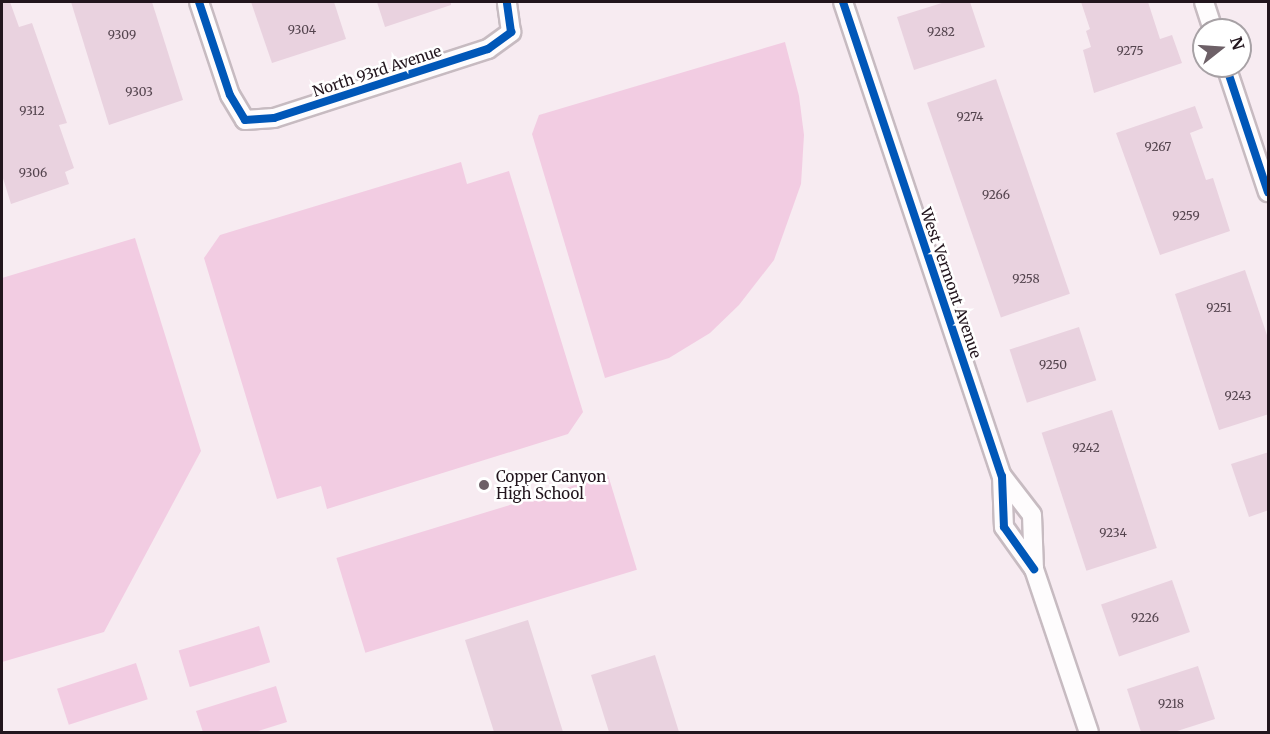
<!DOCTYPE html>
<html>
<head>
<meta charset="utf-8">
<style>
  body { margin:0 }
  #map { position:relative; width:1270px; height:734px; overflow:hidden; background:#f7ebf1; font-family:Merriweather,serif }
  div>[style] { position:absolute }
  .green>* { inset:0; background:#f2cce2; transform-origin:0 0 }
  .building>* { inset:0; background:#e9d2df; transform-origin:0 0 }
  .roads { filter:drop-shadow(2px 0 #c7bbc1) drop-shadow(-2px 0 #c7bbc1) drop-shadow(0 2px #c7bbc1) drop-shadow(0 -2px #c7bbc1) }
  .minor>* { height:18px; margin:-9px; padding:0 9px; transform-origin:9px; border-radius:9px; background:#fefcfd }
  .cycleway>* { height:8px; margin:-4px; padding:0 4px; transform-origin:4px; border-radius:4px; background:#0057b8 }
  .dots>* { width:16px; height:16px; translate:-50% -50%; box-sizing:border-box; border:3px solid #fff; border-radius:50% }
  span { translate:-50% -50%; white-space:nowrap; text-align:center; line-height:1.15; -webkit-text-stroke:5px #fff; paint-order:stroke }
  .number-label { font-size:12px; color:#54444e }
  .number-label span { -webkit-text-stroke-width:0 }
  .street-label { font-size:15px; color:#22151d }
  .poi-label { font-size:15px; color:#22151d }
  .left { translate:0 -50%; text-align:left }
  .frame { position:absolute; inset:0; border:3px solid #22151d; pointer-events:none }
  .north { position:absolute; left:1192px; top:18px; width:60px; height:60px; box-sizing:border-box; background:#fff; border:2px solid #a7a1a5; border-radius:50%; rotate:73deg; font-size:16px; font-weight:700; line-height:24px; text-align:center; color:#22151d }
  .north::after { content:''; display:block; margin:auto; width:21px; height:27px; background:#6d6067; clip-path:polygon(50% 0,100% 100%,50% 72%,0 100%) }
</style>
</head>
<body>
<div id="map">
  <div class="green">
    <div style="clip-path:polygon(785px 42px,799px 96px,804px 135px,801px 184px,774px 260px,739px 305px,710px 333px,669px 358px,605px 378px,532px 134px,539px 115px)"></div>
    <div style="clip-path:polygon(461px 162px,467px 184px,509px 171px,583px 412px,568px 434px,327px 509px,321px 486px,277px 499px,204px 258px,220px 235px)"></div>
    <div style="clip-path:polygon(135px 238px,201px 451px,104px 632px,2px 662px,2px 278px)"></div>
    <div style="left:608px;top:475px;width:99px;height:284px;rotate:73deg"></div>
    <div style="left:259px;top:626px;width:38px;height:84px;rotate:73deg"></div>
    <div style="left:136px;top:663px;width:38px;height:83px;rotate:72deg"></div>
    <div style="clip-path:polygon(276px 686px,287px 722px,255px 732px,203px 732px,196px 711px)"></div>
  </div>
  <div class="building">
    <div style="clip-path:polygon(2px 2px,10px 2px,19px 27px,32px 23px,67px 123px,59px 125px,74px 168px,65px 172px,69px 184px,11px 204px,2px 175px)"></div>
    <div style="clip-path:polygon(71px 2px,152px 2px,183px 100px,109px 125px)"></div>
    <div style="clip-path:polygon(251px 2px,334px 2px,346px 39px,272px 63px)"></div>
    <div style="clip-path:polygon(377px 2px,451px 2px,451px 5px,385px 27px)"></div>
    <div style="clip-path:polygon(945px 2px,970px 2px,985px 47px,914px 70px,897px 17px)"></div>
    <div style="clip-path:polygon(1081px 2px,1148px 2px,1160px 39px,1172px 35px,1182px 63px,1094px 93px,1083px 50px,1091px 47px,1086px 31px,1090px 29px)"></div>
    <div style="left:996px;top:79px;width:227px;height:73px;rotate:71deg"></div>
    <div style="clip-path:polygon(1195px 106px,1203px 128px,1190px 133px,1206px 180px,1213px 178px,1230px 231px,1160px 255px,1116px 133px)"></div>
    <div style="clip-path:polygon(1245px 270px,1269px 341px,1269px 414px,1219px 430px,1175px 294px)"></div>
    <div style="left:1079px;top:327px;width:56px;height:73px;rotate:72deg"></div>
    <div style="left:1112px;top:410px;width:145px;height:74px;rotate:72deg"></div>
    <div style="clip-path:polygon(1269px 452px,1269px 510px,1249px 517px,1231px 464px)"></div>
    <div style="left:1172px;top:580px;width:55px;height:75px;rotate:71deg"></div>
    <div style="clip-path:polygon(528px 620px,563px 732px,494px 732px,465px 640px)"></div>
    <div style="clip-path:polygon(655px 655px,679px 732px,609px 732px,591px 675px)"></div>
    <div style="clip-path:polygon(1198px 666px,1215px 719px,1174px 732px,1141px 732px,1127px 689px)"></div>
  </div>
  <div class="roads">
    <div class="minor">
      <div style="left:199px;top:2px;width:98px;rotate:71.6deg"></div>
      <div style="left:230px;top:95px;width:29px;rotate:59deg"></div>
      <div style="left:245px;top:120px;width:29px;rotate:-4deg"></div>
      <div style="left:274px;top:118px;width:225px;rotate:-17.9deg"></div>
      <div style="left:488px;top:49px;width:29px;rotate:-36deg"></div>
      <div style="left:511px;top:32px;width:30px;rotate:-98deg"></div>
      <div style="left:843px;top:2px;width:500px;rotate:71.5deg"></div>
      <div style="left:1002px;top:476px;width:51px;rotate:87.8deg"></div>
      <div style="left:1004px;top:527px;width:52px;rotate:54.5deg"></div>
      <div style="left:1204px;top:2px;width:29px;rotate:72deg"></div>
      <div style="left:1226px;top:66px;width:133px;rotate:71.6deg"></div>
      <div style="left:1002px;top:476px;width:49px;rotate:52.4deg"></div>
      <div style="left:1032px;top:515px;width:54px;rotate:87.9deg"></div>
      <div style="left:1034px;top:569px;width:172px;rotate:71.4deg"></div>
    </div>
  </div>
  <div class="cycleway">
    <div style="left:199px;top:2px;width:98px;rotate:71.6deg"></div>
    <div style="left:230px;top:95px;width:29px;rotate:59deg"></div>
    <div style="left:245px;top:120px;width:29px;rotate:-4deg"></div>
    <div style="left:274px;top:118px;width:225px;rotate:-17.9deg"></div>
    <div style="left:488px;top:49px;width:29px;rotate:-36deg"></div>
    <div style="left:511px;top:32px;width:30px;rotate:-98deg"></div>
    <div style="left:843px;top:2px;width:500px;rotate:71.5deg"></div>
    <div style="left:1002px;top:476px;width:51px;rotate:87.8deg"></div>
    <div style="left:1004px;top:527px;width:52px;rotate:54.5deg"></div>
    <div style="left:1226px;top:66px;width:133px;rotate:71.6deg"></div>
  </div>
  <div class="dots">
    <div style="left:484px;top:485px;background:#6d6067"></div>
  </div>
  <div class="number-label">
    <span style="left:302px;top:30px">9304</span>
    <span style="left:941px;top:32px">9282</span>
    <span style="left:122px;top:35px">9309</span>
    <span style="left:1130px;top:51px">9275</span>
    <span style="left:139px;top:92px">9303</span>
    <span style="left:32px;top:111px">9312</span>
    <span style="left:970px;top:117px">9274</span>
    <span style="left:1158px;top:147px">9267</span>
    <span style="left:33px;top:173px">9306</span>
    <span style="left:996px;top:195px">9266</span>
    <span style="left:1186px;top:216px">9259</span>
    <span style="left:1026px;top:279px">9258</span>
    <span style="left:1219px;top:308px">9251</span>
    <span style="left:1053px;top:365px">9250</span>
    <span style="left:1238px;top:396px">9243</span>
    <span style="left:1086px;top:448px">9242</span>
    <span style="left:1113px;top:533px">9234</span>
    <span style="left:1145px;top:618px">9226</span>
    <span style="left:1171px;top:704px">9218</span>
  </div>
  <div class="street-label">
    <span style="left:377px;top:71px;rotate:-18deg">North 93rd Avenue</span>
    <span style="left:951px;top:283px;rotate:71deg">West Vermont Avenue</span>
  </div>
  <div class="poi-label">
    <span class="left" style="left:496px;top:485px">Copper Canyon<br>High School</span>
  </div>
  <div class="frame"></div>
  <div class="north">N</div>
</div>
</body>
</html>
